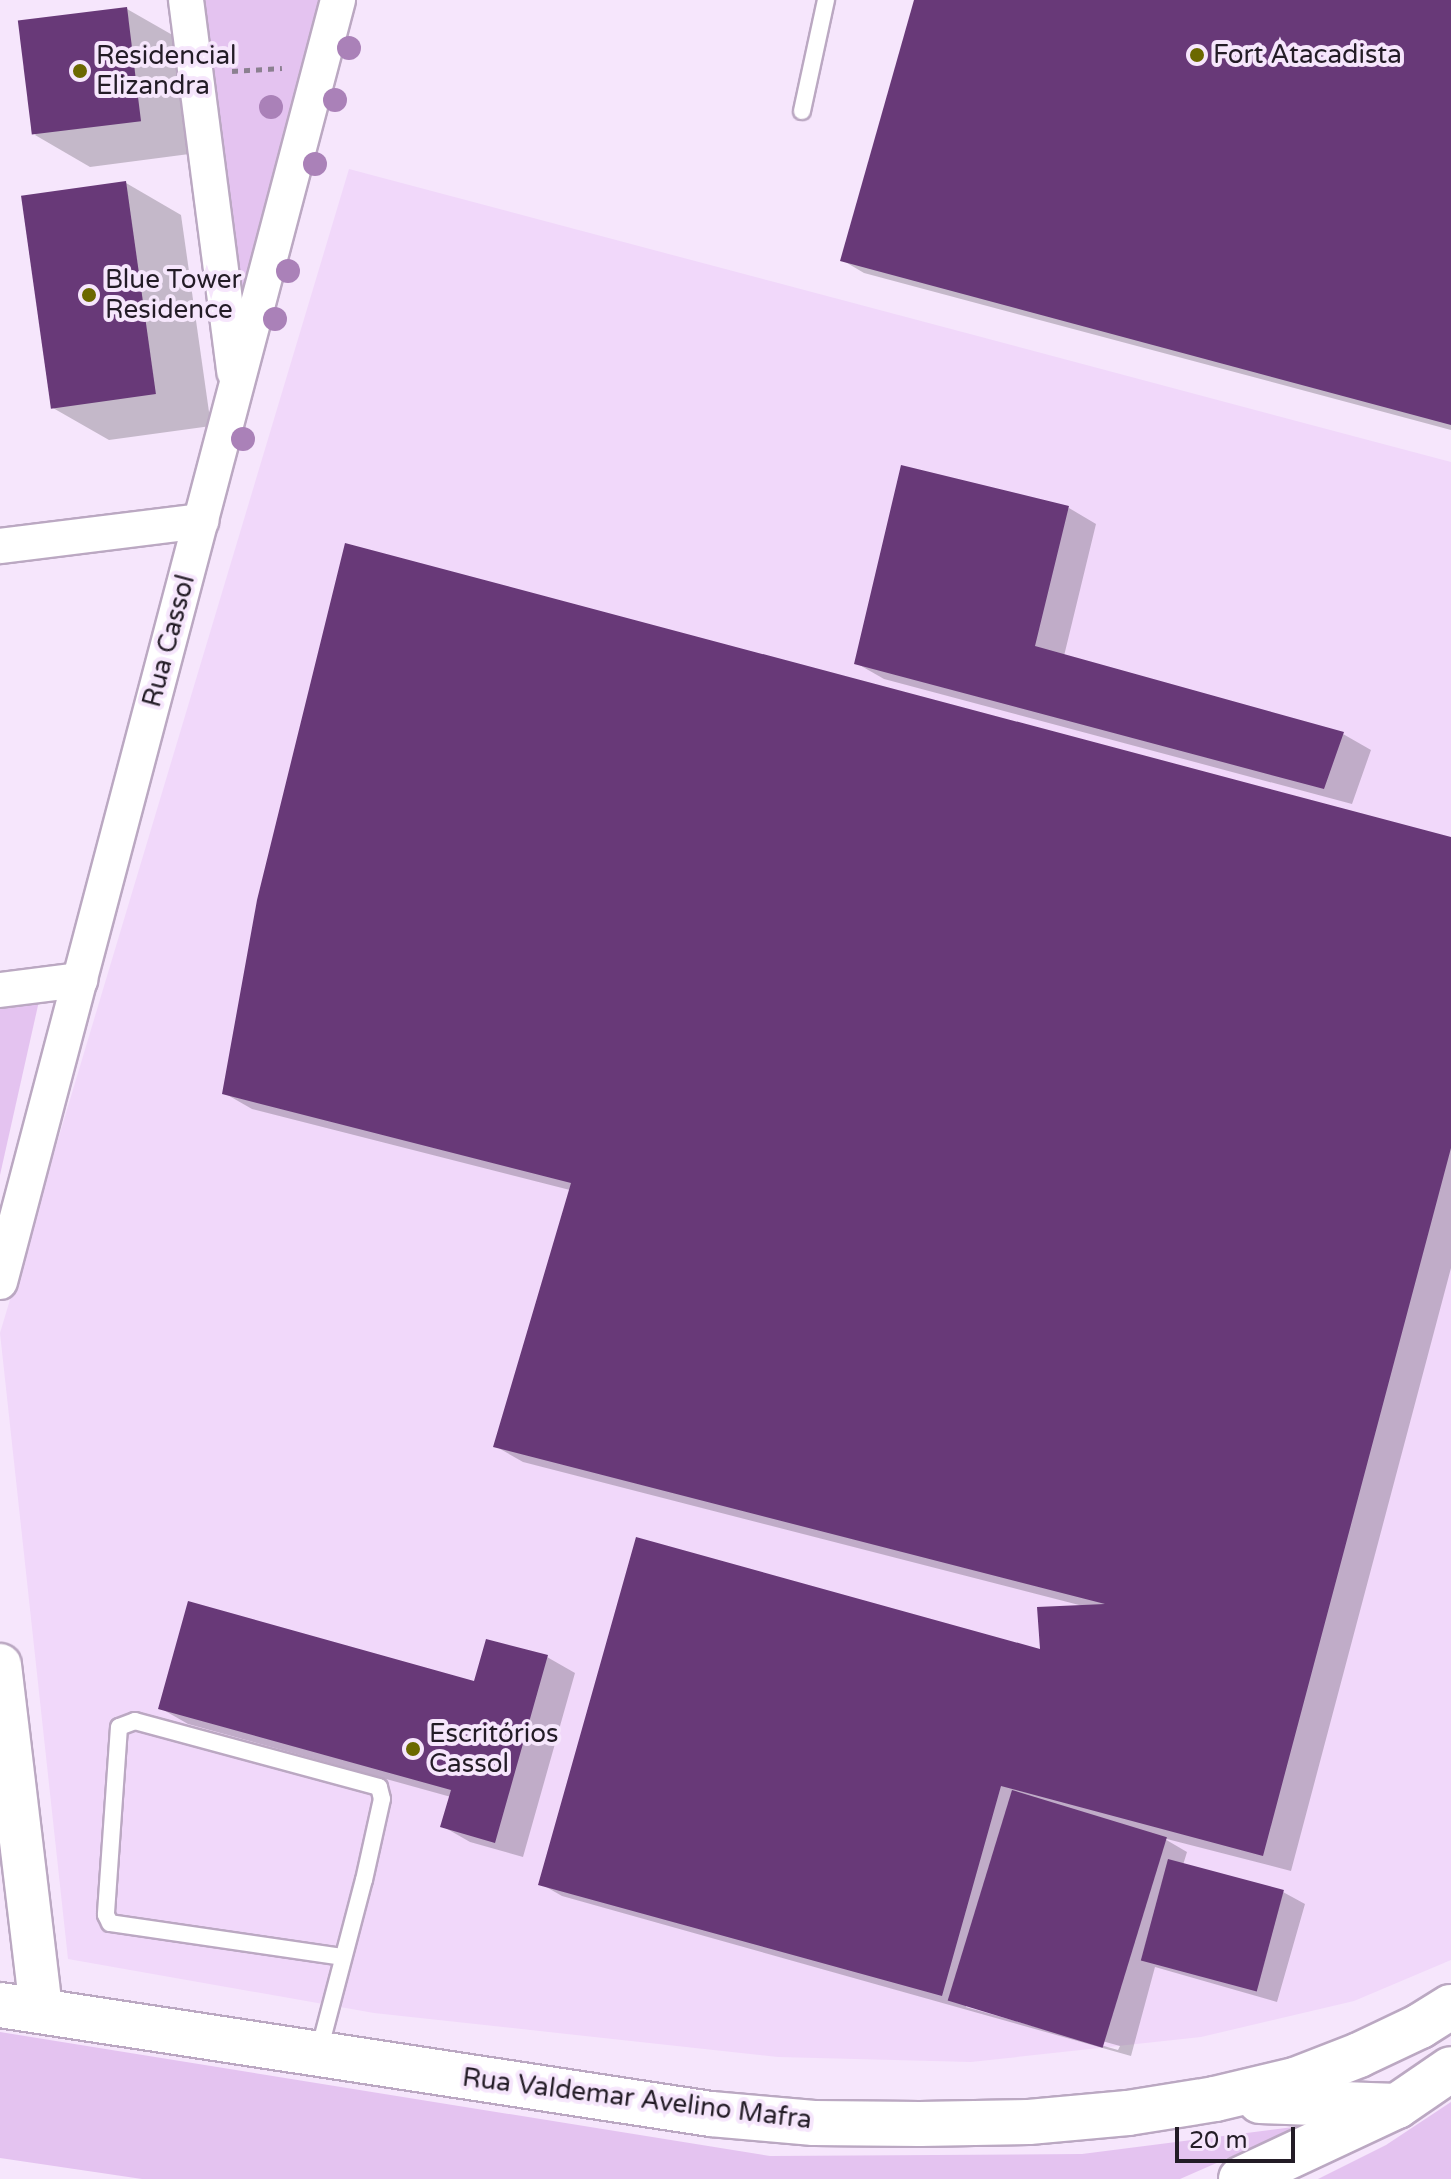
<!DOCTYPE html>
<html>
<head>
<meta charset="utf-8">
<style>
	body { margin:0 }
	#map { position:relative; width:1451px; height:2179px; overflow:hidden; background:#f6e6fc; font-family:"Varela Round",sans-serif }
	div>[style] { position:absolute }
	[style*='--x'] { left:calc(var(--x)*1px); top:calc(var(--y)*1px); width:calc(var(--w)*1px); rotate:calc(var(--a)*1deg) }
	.built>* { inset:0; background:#f1d8fa }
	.green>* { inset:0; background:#e4c3f0 }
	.shadow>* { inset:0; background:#0003 }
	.building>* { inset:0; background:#683978; transform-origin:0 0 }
	.path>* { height:5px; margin-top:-2.5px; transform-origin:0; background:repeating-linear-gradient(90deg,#8b8090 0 6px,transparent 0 12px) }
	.roads { filter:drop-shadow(2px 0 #bba8c2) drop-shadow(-2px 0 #bba8c2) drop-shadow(0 2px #bba8c2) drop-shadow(0 -2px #bba8c2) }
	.service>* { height:16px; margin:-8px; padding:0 8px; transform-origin:8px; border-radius:8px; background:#fff }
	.minor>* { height:34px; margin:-17px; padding:0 17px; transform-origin:17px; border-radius:17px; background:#fff }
	.tertiary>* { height:42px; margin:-21px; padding:0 21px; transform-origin:21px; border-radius:21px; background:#fff }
	.secondary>* { height:44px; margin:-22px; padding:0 22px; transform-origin:22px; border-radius:22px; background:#fff }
	.motorway>* { height:44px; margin:-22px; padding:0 22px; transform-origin:22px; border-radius:22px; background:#fff }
	.trees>* { width:24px; height:24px; margin:-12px; border-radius:50%; background:#aa81b8 }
	.dots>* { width:22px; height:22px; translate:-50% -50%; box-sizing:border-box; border:4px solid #f6e6fc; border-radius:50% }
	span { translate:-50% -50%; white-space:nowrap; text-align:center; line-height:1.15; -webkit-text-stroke:8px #f6e6fc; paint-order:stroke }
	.poi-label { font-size:26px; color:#231c26 }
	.left { translate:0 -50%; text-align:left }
	.street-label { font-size:26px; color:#231c26 }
	.scale { position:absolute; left:1175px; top:2127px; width:120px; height:36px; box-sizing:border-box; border:4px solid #231c26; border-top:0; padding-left:10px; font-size:24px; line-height:28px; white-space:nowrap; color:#231c26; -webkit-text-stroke:6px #f6e6fc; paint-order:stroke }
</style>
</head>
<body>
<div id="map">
	<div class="built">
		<i style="clip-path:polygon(349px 169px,1451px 462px,1451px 1960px,1354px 2001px,1201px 2037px,971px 2062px,778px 2057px,374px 2013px,68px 1959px,0 1333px)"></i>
	</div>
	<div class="green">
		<i style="clip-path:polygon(201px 0,325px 0,242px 326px)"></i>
		<i style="clip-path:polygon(41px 992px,0 1175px,0 998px)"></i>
		<i style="clip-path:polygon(0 2032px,770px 2156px,1082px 2154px,1301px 2126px,1180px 2179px,142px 2179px,0 2158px)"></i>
		<i style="clip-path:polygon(1451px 2102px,1451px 2179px,1318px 2179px,1386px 2145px)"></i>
	</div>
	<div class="shadow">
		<i style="clip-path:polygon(916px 0,1451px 0,1451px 430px,864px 273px,842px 260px)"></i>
		<i style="clip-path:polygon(127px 9px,183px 41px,197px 153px,90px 167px,35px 135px)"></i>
		<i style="clip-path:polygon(126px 183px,181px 215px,211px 426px,109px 440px,53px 408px)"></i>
		<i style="clip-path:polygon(1069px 508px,1096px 524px,1064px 656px,1343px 734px,1371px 750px,1352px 804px,884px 679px,856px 663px)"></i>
		<i style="clip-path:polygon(evenodd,1451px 839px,1451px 1268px,1291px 1871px,1163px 1838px,1187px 1852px,1183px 1865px,1283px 1892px,1305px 1904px,1277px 2002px,1155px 1967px,1131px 2056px,562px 1896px,541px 1884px,1042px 1651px,1083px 1606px,523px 1462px,495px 1446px,570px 1190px,252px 1109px,224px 1093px,1451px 839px,966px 2003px,1120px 2046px,1118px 2050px,966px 2007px,966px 2003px)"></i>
		<i style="clip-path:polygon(547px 1657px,575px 1673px,523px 1857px,470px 1842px,442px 1826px,451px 1797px,188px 1724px,160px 1708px,475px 1683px)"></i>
	</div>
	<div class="building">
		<i style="clip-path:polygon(914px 0,1451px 0,1451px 425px,840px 261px)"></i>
		<i style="left:127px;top:7px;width:115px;height:110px;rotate:83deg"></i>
		<i style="left:126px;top:181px;width:215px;height:106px;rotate:82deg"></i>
		<i style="clip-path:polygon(901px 465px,1069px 506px,1035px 646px,1344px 732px,1324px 789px,854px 664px)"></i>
		<i style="clip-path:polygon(345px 543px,1451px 837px,1451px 1148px,1263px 1856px,1001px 1786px,942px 1996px,538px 1885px,636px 1537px,1040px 1649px,1037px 1607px,1105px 1604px,493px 1447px,571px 1183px,222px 1094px,257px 900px)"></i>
		<i style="clip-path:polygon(188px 1601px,474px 1681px,486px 1639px,548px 1655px,495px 1843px,440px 1827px,451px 1790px,158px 1709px)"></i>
		<i style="left:1012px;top:1790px;width:162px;height:220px;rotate:17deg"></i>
		<i style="left:1168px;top:1859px;width:120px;height:105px;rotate:15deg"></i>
	</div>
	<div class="path">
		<i style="--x:232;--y:71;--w:50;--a:-3.4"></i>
	</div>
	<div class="roads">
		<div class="service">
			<i style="--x:802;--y:111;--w:114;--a:-77.8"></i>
			<i style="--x:319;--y:2051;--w:177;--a:-75.3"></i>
			<i style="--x:364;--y:1880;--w:83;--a:-77.5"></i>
			<i style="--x:382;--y:1799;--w:12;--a:-104"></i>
			<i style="--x:379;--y:1787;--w:253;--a:-164.9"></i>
			<i style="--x:135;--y:1721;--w:17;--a:159"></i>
			<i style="--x:119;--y:1727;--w:188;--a:94"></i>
			<i style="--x:106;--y:1915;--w:9;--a:63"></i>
			<i style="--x:110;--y:1923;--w:235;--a:8.3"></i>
		</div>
		<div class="minor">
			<i style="--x:186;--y:0;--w:375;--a:82.6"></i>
			<i style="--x:0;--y:546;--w:203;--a:-7.1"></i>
			<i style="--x:0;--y:990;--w:81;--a:-7.1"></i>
			<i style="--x:0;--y:1282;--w:1326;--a:-75.23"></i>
		</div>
		<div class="tertiary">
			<i style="--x:0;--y:1665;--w:348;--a:83.2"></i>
		</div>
		<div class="secondary">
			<i style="--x:0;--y:2005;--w:719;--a:8.72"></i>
			<i style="--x:711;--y:2114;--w:103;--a:5"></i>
			<i style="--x:814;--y:2123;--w:106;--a:0.5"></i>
			<i style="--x:920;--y:2124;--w:109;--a:-1.1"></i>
			<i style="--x:1029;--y:2122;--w:99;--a:-5.2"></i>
			<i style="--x:1128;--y:2113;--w:88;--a:-9.1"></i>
			<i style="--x:1215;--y:2099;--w:82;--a:-13.4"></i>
			<i style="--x:1295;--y:2080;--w:69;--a:-21.3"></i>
			<i style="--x:1359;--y:2055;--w:68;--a:-25.4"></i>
			<i style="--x:1420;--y:2026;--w:36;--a:-32"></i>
			<i style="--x:1260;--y:2101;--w:137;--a:2.1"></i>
		</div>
		<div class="motorway">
			<i style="--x:1241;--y:2179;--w:172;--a:-25.1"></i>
			<i style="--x:1397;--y:2106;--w:65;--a:-34.4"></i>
		</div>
	</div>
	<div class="trees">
		<i style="left:349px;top:48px"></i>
		<i style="left:335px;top:100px"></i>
		<i style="left:271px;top:107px"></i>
		<i style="left:315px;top:164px"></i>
		<i style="left:288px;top:271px"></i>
		<i style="left:275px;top:319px"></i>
		<i style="left:243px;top:439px"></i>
	</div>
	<div class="dots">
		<i style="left:1197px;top:55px;background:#6b6800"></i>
		<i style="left:80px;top:71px;background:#6b6800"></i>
		<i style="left:89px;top:295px;background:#6b6800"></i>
		<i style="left:413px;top:1749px;background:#6b6800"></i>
	</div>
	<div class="poi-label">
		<span class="left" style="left:1213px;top:55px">Fort Atacadista</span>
		<span class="left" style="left:96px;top:71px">Residencial<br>Elizandra</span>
		<span class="left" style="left:105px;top:295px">Blue Tower<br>Residence</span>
		<span class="left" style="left:429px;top:1749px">Escritórios<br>Cassol</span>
	</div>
	<div class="street-label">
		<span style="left:169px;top:641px;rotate:-75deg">Rua Cassol</span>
		<span style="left:637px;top:2099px;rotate:7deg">Rua Valdemar Avelino Mafra</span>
	</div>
	<div class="scale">20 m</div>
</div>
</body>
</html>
